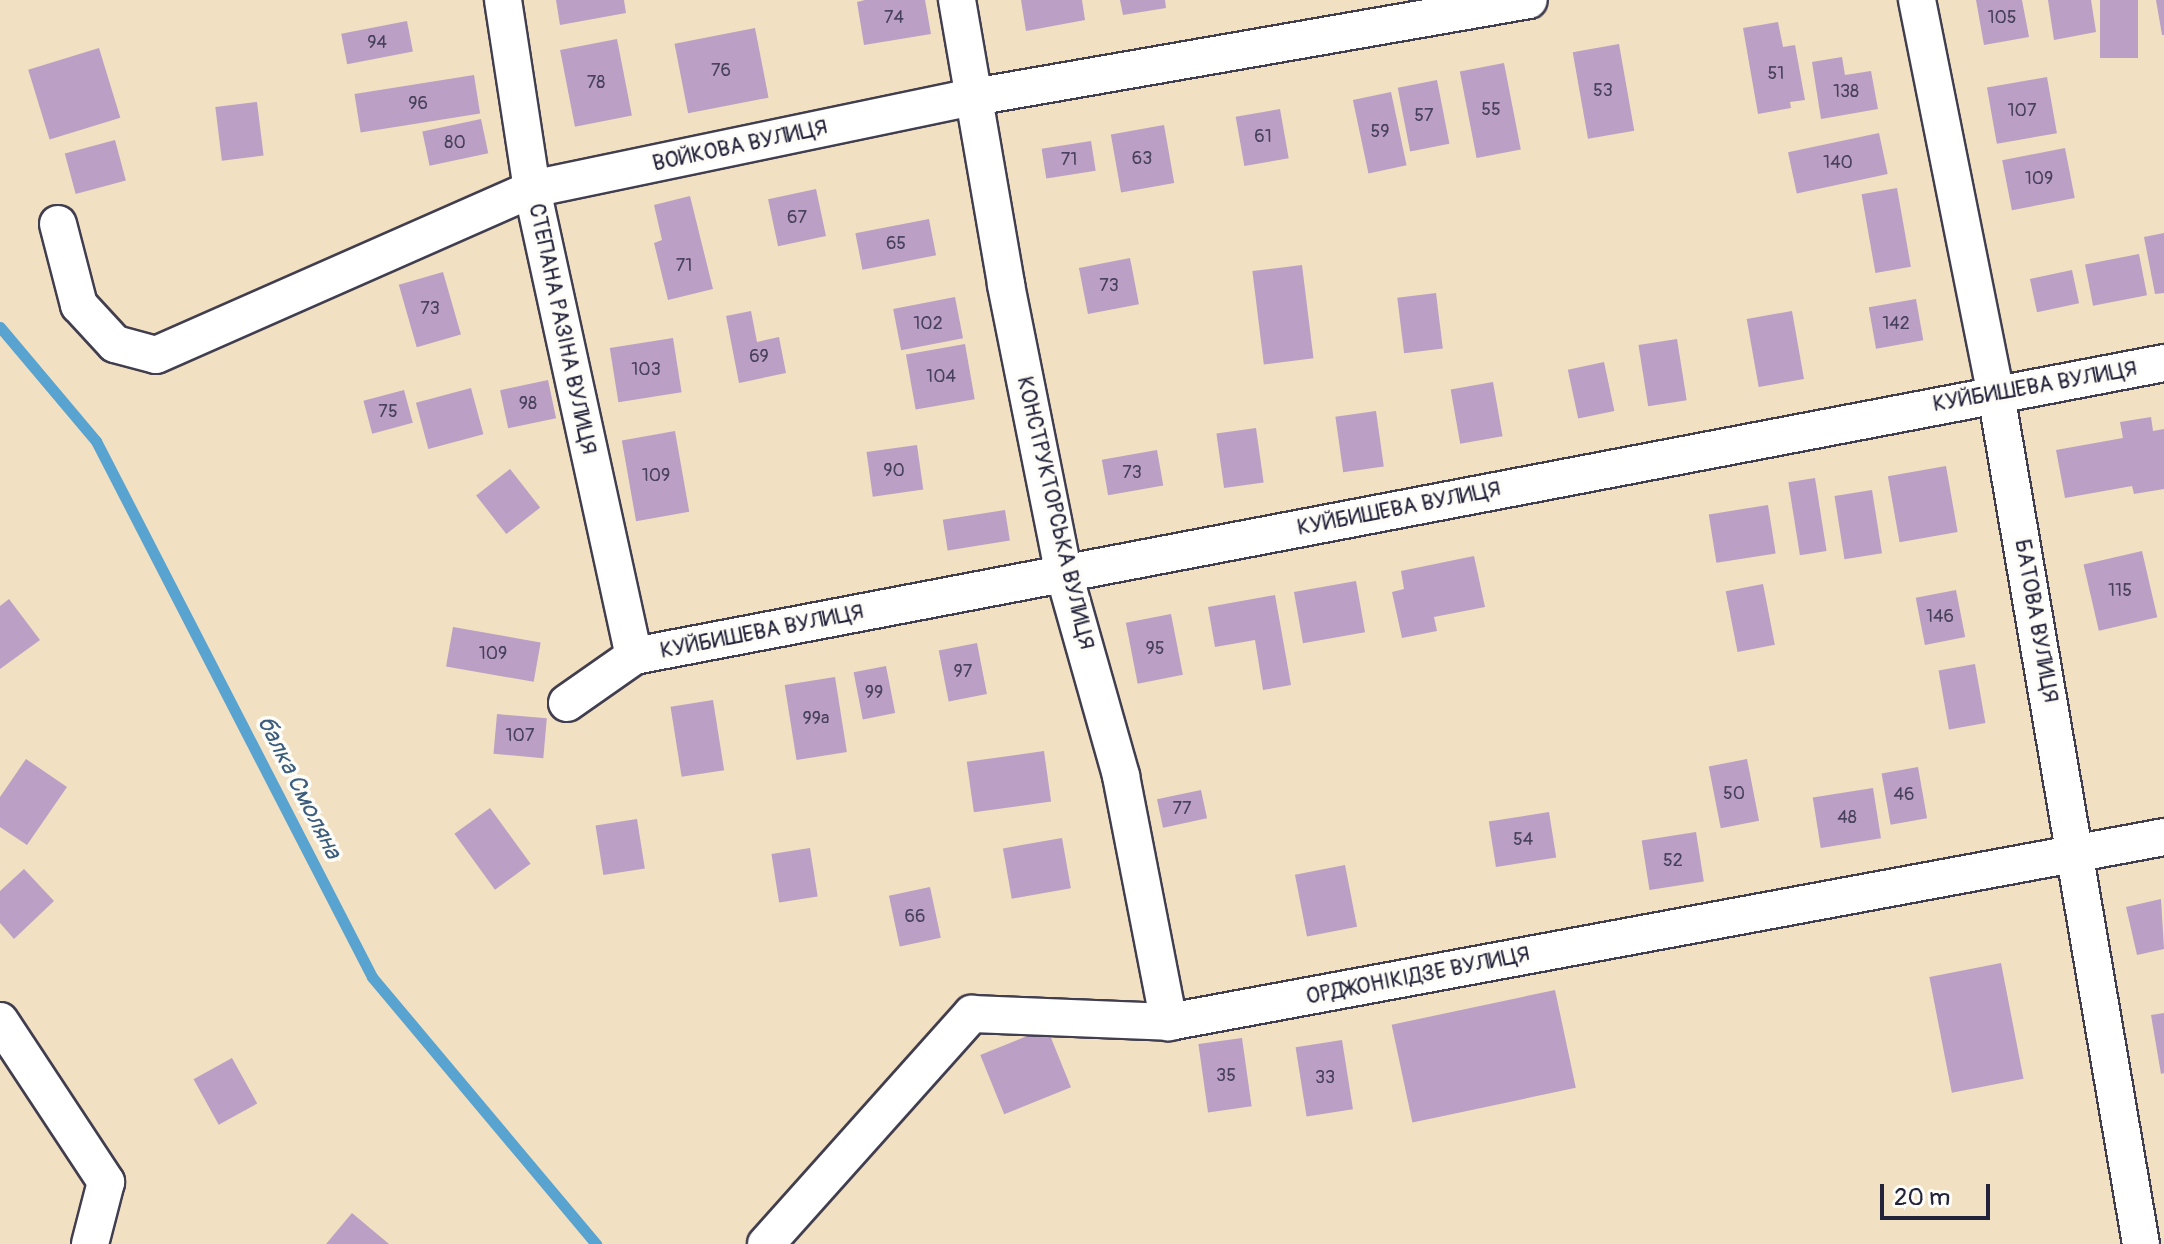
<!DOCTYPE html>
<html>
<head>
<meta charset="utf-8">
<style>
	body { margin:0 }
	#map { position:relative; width:2164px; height:1244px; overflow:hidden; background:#f2e0c2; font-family:Pangolin,sans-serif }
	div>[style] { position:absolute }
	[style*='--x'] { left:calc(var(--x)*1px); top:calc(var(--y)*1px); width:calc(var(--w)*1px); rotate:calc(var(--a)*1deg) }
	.stream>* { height:11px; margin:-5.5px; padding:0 5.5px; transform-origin:5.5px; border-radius:5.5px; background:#58a3d0 }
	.building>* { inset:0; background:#bc9fc4; transform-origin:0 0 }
	.roads { filter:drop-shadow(2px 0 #413e4f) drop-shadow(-2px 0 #413e4f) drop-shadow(0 2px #413e4f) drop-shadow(0 -2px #413e4f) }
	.minor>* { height:36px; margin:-18px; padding:0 18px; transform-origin:18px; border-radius:18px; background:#fff }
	span { translate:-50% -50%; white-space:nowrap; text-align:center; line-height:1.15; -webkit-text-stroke:7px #fdfcf7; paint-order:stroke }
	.number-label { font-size:18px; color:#48415d }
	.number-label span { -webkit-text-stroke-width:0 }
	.street-label { font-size:22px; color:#22223b }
	.water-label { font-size:24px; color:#3a5c7e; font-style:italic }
	.scale { position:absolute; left:1880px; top:1184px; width:110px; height:36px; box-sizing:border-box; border:4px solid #22223b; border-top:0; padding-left:10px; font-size:24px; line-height:28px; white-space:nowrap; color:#22223b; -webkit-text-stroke:6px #fdfcf7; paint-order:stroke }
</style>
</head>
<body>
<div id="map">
	<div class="stream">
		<i style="--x:0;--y:327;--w:149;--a:49.9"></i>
		<i style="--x:96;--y:441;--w:603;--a:62.75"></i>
		<i style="--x:372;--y:977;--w:349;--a:50"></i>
	</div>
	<div class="building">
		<i style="clip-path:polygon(556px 0,624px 0,626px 13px,560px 25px)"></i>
		<i style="clip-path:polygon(865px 0,925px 0,931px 34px,864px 45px,857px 2px)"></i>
		<i style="clip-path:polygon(1021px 0,1082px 0,1085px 20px,1026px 31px)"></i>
		<i style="clip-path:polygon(1120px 0,1165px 0,1166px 8px,1123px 15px)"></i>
		<i style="clip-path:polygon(1976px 0,2022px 0,2029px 37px,1984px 45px)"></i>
		<i style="clip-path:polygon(2048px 0,2091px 0,2096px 32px,2054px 40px)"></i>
		<i style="left:2100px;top:0;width:38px;height:58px"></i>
		<i style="clip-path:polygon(2156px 0,2164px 0,2164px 35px,2162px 35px)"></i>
		<i style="left:407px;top:21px;width:31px;height:67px;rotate:79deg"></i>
		<i style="clip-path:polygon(1778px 22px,1783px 47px,1795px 45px,1805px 100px,1790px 102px,1791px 108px,1758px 114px,1743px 28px)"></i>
		<i style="left:755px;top:28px;width:71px;height:82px;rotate:79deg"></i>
		<i style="left:617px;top:39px;width:78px;height:58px;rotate:79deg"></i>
		<i style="left:1619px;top:44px;width:88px;height:47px;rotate:80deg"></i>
		<i style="left:99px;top:48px;width:73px;height:74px;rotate:73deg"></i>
		<i style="clip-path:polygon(1842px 57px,1845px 75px,1871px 71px,1878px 109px,1821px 119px,1812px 62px)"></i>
		<i style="left:1504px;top:63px;width:88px;height:45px;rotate:79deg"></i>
		<i style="left:474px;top:75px;width:39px;height:121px;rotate:81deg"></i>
		<i style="left:2047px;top:77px;width:57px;height:61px;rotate:80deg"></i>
		<i style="left:1437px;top:80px;width:65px;height:40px;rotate:79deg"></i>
		<i style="left:1391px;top:92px;width:75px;height:39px;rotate:78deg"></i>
		<i style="left:257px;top:102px;width:54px;height:42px;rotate:83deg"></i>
		<i style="left:1280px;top:109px;width:50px;height:45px;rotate:80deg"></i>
		<i style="left:481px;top:119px;width:35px;height:60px;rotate:78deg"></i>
		<i style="left:1164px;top:125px;width:59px;height:54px;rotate:80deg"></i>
		<i style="left:1879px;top:133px;width:42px;height:93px;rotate:78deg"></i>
		<i style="left:115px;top:140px;width:42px;height:52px;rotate:75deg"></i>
		<i style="left:1091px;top:141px;width:30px;height:50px;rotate:81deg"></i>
		<i style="left:2065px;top:148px;width:51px;height:64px;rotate:79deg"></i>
		<i style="left:1897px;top:188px;width:80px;height:36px;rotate:80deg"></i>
		<i style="left:816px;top:189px;width:48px;height:49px;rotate:78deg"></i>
		<i style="clip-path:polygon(690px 196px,713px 289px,668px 300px,654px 243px,662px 240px,654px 205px)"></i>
		<i style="left:929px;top:219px;width:37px;height:75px;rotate:79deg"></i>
		<i style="clip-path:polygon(2164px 233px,2164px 293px,2155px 294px,2144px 237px)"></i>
		<i style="left:2139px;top:254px;width:42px;height:55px;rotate:79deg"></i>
		<i style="left:1130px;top:258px;width:47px;height:52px;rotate:79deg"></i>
		<i style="left:1302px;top:265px;width:94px;height:50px;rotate:83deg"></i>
		<i style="left:2072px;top:270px;width:34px;height:43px;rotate:78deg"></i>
		<i style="left:443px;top:272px;width:65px;height:46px;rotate:74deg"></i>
		<i style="left:1436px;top:293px;width:56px;height:39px;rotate:83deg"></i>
		<i style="left:955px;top:297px;width:42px;height:63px;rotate:79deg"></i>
		<i style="left:1916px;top:299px;width:42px;height:48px;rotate:80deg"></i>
		<i style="clip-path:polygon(751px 311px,757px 342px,779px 337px,786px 373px,739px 383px,726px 316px)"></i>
		<i style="left:1792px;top:311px;width:69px;height:46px;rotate:80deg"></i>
		<i style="left:673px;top:338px;width:55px;height:64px;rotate:81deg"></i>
		<i style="left:1677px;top:339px;width:62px;height:39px;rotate:81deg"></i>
		<i style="left:965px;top:344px;width:56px;height:60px;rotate:80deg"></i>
		<i style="left:1604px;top:362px;width:50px;height:37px;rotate:78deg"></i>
		<i style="left:548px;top:380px;width:39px;height:49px;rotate:78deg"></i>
		<i style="left:1493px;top:382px;width:55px;height:43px;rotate:80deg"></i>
		<i style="left:471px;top:388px;width:48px;height:57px;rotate:75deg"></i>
		<i style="left:404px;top:390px;width:34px;height:42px;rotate:75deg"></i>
		<i style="left:1376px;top:411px;width:56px;height:41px;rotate:82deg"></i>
		<i style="clip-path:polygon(2151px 417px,2153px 431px,2164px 429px,2164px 489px,2134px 494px,2132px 486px,2065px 498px,2056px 450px,2123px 438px,2120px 422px)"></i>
		<i style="left:1256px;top:428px;width:55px;height:40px;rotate:82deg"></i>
		<i style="left:675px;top:431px;width:82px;height:54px;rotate:80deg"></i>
		<i style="left:917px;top:445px;width:45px;height:51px;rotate:82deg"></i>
		<i style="left:1157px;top:450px;width:36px;height:56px;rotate:80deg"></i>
		<i style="left:1946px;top:466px;width:67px;height:59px;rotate:80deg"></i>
		<i style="left:510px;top:469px;width:49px;height:43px;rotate:52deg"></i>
		<i style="left:1815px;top:478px;width:74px;height:27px;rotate:81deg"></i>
		<i style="left:1872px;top:490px;width:64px;height:38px;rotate:81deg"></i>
		<i style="left:1768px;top:505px;width:49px;height:60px;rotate:81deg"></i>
		<i style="left:1005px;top:510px;width:31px;height:63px;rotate:81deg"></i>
		<i style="left:2142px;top:551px;width:68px;height:60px;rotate:77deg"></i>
		<i style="clip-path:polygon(1474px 556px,1485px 607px,1434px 617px,1437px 631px,1402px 638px,1392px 592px,1404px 589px,1401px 571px)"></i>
		<i style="left:1356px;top:581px;width:52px;height:63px;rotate:80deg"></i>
		<i style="left:1763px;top:584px;width:62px;height:38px;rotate:79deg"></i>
		<i style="left:1956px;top:590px;width:48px;height:41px;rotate:79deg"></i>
		<i style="clip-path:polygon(1275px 595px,1291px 685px,1263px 690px,1255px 640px,1215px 647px,1208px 607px)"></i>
		<i style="clip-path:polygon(9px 599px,40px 640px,0 669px,0 606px)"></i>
		<i style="left:1171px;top:614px;width:62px;height:46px;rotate:79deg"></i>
		<i style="left:453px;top:627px;width:89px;height:40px;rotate:10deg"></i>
		<i style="left:977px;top:643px;width:52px;height:39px;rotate:79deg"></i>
		<i style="left:1975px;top:664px;width:60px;height:37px;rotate:80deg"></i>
		<i style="left:886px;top:666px;width:48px;height:33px;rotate:79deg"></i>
		<i style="left:835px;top:677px;width:76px;height:51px;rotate:81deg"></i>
		<i style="left:713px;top:700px;width:71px;height:43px;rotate:81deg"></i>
		<i style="left:497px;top:714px;width:50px;height:40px;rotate:5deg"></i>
		<i style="left:1044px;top:751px;width:51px;height:78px;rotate:82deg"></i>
		<i style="clip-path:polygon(26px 759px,67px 787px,27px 845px,0 827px,0 797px)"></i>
		<i style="left:1747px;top:759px;width:63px;height:39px;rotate:79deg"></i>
		<i style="left:1918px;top:767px;width:52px;height:37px;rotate:80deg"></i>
		<i style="left:1873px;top:788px;width:51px;height:61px;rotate:81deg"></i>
		<i style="left:1201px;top:790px;width:29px;height:45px;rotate:78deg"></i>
		<i style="left:490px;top:808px;width:69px;height:44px;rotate:54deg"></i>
		<i style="left:1549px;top:812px;width:46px;height:61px;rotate:81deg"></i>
		<i style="left:637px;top:819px;width:50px;height:42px;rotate:81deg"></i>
		<i style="left:1696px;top:832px;width:50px;height:55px;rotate:81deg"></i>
		<i style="left:1062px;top:838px;width:51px;height:60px;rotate:80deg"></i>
		<i style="left:810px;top:848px;width:49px;height:39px;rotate:81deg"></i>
		<i style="left:1345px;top:865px;width:63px;height:51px;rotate:79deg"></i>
		<i style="clip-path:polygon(24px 869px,54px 901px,14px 939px,0 923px,0 891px)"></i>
		<i style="left:930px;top:887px;width:52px;height:42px;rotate:78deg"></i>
		<i style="clip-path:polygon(2161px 899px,2164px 949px,2137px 955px,2126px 907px)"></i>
		<i style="left:2001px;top:963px;width:118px;height:73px;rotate:79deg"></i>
		<i style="left:1555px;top:990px;width:100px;height:167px;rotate:78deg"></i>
		<i style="clip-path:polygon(2164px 1013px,2164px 1073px,2161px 1074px,2151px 1015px)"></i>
		<i style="left:1047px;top:1028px;width:64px;height:72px;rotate:68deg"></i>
		<i style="left:1242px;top:1038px;width:69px;height:44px;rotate:82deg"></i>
		<i style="left:1342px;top:1040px;width:70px;height:47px;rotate:81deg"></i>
		<i style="left:232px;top:1058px;width:52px;height:44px;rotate:61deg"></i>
		<i style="clip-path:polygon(352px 1213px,389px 1244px,326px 1244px)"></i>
	</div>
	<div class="roads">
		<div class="minor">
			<i style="--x:503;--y:0;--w:191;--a:81.3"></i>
			<i style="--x:532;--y:189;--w:478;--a:77.7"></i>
			<i style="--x:957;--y:0;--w:289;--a:80.2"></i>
			<i style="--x:1006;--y:285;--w:295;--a:78.7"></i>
			<i style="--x:1064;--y:574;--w:210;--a:74.2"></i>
			<i style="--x:1121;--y:776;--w:251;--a:79"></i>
			<i style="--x:1917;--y:0;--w:402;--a:78.7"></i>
			<i style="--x:1996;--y:394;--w:862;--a:80.32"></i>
			<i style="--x:58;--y:224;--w:84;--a:75.5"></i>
			<i style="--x:79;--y:305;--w:53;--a:47.3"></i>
			<i style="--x:115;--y:344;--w:42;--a:15"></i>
			<i style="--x:156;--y:355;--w:411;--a:-23.8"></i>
			<i style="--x:532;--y:189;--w:451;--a:-11.8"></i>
			<i style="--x:974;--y:97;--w:563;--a:-9.91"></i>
			<i style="--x:567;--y:703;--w:82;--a:-35"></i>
			<i style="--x:634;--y:656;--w:1558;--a:-10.84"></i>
			<i style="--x:0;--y:1021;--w:193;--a:56.6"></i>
			<i style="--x:106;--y:1182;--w:64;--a:104.5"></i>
			<i style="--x:766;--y:1244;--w:309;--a:-48.2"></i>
			<i style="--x:972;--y:1014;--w:197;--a:2.3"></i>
			<i style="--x:1169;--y:1022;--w:1012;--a:-10.53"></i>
		</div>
	</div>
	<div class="number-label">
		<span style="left:894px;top:18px">74</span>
		<span style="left:2002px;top:18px">105</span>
		<span style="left:377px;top:43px">94</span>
		<span style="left:721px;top:71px">76</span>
		<span style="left:1776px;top:74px">51</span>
		<span style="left:596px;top:83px">78</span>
		<span style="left:1603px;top:91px">53</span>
		<span style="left:1846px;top:92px">138</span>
		<span style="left:418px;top:104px">96</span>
		<span style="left:1491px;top:110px">55</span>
		<span style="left:2022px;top:111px">107</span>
		<span style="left:1424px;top:116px">57</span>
		<span style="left:1380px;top:132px">59</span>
		<span style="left:1263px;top:137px">61</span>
		<span style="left:455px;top:143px">80</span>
		<span style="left:1142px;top:159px">63</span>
		<span style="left:1069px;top:160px">71</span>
		<span style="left:1838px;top:163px">140</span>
		<span style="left:2039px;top:179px">109</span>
		<span style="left:797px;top:218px">67</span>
		<span style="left:896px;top:244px">65</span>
		<span style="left:684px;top:266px">71</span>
		<span style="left:1109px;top:286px">73</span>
		<span style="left:430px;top:309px">73</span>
		<span style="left:928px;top:324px">102</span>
		<span style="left:1896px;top:324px">142</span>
		<span style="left:759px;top:357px">69</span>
		<span style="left:646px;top:370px">103</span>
		<span style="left:941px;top:377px">104</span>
		<span style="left:528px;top:404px">98</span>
		<span style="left:388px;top:412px">75</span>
		<span style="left:894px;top:471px">90</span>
		<span style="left:1132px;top:473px">73</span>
		<span style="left:656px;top:476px">109</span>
		<span style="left:2120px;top:591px">115</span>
		<span style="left:1940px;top:617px">146</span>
		<span style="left:1155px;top:649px">95</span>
		<span style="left:493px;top:654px">109</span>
		<span style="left:963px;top:672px">97</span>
		<span style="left:874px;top:693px">99</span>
		<span style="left:816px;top:719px">99а</span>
		<span style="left:520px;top:736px">107</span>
		<span style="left:1734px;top:794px">50</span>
		<span style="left:1904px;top:795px">46</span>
		<span style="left:1182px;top:809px">77</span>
		<span style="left:1847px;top:818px">48</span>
		<span style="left:1523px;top:840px">54</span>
		<span style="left:1673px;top:861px">52</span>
		<span style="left:915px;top:917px">66</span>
		<span style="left:1226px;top:1076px">35</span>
		<span style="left:1325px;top:1078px">33</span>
	</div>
	<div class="street-label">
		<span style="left:740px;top:146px;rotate:-12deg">ВОЙКОВА ВУЛИЦЯ</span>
		<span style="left:562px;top:329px;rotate:78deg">СТЕПАНА РАЗІНА ВУЛИЦЯ</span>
		<span style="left:2035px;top:387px;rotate:-10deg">КУЙБИШЕВА ВУЛИЦЯ</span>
		<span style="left:1399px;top:509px;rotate:-11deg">КУЙБИШЕВА ВУЛИЦЯ</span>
		<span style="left:1055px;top:513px;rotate:77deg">КОНСТРУКТОРСЬКА ВУЛИЦЯ</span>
		<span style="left:2036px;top:621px;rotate:80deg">БАТОВА ВУЛИЦЯ</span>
		<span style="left:762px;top:632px;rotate:-11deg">КУЙБИШЕВА ВУЛИЦЯ</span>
		<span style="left:1418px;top:976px;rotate:-11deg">ОРДЖОНІКІДЗЕ ВУЛИЦЯ</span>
	</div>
	<div class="water-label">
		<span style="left:299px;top:787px;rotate:63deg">балка Смоляна</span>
	</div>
	<div class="scale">20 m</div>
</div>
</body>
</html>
